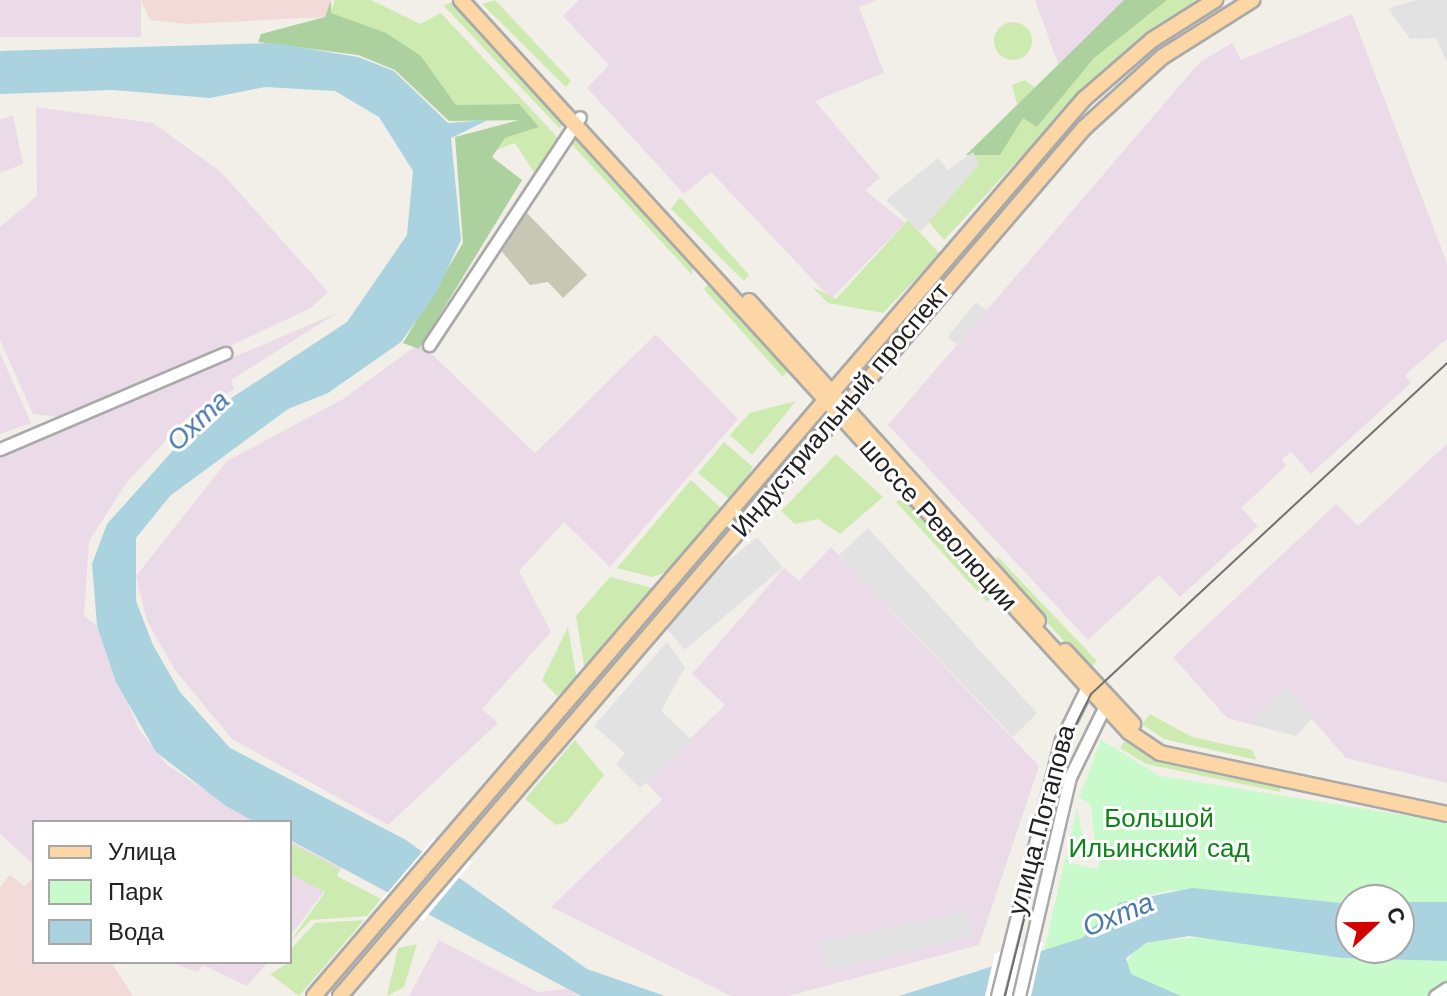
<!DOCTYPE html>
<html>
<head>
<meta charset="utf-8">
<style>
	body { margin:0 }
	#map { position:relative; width:1447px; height:996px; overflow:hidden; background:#f2efe9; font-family:"Work Sans",sans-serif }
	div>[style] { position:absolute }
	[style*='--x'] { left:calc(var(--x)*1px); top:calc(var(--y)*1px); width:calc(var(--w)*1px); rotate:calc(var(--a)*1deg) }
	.commercial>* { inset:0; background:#f2dad9 }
	.industrial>* { inset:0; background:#ebdbe8; transform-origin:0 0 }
	.construction>* { inset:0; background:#c7c7b4 }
	.grass>* { inset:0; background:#cdebb0; transform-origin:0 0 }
	.round { border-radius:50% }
	.forest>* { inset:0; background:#add19e }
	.park>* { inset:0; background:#c8facc }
	.parking>* { inset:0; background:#e2e2e2; transform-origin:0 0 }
	.water>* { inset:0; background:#aad3df }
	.pier>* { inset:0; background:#fff }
	.roads { filter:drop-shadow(2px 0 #a9a9a9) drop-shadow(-2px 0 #a9a9a9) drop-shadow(0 2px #a9a9a9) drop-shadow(0 -2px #a9a9a9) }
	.minor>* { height:11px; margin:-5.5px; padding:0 5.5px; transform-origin:5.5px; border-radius:5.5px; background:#fff }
	.major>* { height:14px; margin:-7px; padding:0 7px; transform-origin:7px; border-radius:7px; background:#fcd6a4 }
	.tram>* { height:2px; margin:-1px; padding:0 1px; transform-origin:1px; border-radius:1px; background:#707070 }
	span { translate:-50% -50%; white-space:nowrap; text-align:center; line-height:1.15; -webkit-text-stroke:6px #fff; paint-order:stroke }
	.street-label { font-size:26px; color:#222 }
	.park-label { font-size:26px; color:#0c8416 }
	.water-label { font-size:28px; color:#4a7aab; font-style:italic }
	.legend { position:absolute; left:32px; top:820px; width:260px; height:144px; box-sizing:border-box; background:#fff; border:2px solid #a7a7a7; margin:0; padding:10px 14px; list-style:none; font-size:24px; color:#222 }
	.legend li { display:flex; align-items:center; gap:16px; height:40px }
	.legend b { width:40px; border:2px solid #a7a7a7 }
	.north { position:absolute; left:1335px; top:884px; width:80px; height:80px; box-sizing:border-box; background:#fff; border:2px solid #a7a7a7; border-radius:50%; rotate:68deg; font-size:22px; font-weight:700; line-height:32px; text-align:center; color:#222 }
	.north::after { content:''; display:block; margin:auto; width:28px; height:36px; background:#d40000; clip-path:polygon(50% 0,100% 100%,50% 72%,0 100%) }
</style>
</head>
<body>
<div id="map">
	<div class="commercial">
		<i style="clip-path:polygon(141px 0,331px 0,325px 17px,187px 24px,150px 20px)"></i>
		<i style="clip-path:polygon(10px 875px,24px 886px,34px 877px,34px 962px,111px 962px,133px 996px,0 996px,0 887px)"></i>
	</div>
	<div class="industrial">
		<i style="left:0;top:0;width:141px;height:37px"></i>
		<i style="clip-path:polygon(579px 0,877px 0,859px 7px,884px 73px,815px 101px,880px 178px,865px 190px,905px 223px,831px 299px,711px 172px,684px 194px,587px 88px,609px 65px,563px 16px)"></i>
		<i style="clip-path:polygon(1035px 0,1124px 0,1060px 69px)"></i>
		<i style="clip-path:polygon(1352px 14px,1447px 263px,1447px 339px,1405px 375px,1411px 383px,1311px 474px,1291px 452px,1282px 459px,1286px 466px,1241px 508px,1258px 526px,1180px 597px,1159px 575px,1088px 640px,888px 425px,1200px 62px,1232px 43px,1241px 60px)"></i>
		<i style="clip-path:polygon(36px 107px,153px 123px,221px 172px,328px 292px,311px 308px,185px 367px,59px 417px,33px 414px,0 340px,0 227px,37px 196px)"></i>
		<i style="clip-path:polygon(13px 115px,23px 164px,0 173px,0 120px)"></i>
		<i style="clip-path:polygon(337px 313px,231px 380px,234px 389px,186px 419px,127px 482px,89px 541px,84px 616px,96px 625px,138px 728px,167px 765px,254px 822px,34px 822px,34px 865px,0 834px,0 457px)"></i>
		<i style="clip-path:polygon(656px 334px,738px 419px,610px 567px,564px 522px,519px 571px,551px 632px,482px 709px,498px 723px,388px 825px,232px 739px,175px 670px,147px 621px,136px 576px,227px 461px,343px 399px,420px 343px,535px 453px)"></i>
		<i style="clip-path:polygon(0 353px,31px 423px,0 434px)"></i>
		<i style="clip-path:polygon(1447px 444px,1447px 783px,1346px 758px,1286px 689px,1250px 724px,1227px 718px,1173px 657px,1336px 504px,1358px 526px)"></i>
		<i style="clip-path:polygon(831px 547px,1039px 766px,979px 945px,788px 996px,731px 996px,551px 907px,662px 800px,646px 782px,725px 705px,692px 674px,784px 568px,799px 581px)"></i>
		<i style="clip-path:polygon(290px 841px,342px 868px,290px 936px)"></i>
		<i style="clip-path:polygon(439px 940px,538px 992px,568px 989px,578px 996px,409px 996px)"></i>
		<i style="clip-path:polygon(170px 962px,268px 962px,247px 986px,203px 965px,197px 972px)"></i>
	</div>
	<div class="construction">
		<i style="clip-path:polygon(525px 211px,587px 275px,563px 298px,548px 282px,530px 285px,498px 247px)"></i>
	</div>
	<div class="grass">
		<i style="clip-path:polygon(335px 0,371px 0,420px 24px,441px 13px,558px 138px,535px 174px,515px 143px,496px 150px,505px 138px,539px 127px,504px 105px,456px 105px,421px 56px,330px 13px)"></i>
		<i style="clip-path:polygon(455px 0,563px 121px,560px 129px,444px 6px)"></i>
		<i style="clip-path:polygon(495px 0,571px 81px,566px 87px,482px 4px)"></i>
		<i style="clip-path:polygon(1124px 0,1197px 0,1101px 71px,944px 240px,928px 221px,973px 152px,966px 155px,1018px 108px,1012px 85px,1025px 80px,1038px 90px)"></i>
		<i class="round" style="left:994px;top:22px;width:38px;height:38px"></i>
		<i style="clip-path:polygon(575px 135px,693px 262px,692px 275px,566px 138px)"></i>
		<i style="clip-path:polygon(680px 197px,749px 275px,744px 281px,671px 209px)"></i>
		<i style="clip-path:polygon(908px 220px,940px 254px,883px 313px,828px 303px,812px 287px,836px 299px)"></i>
		<i style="left:711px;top:282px;width:118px;height:10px;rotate:48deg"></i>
		<i style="clip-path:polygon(796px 401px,752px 455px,730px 435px,750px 413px)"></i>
		<i style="clip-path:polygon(724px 442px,753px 467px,732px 501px,698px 473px)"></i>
		<i style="clip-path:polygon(836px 454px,883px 497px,840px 534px,818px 519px,795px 524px,781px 511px)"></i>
		<i style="clip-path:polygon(691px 480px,724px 511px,671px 571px,652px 577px,617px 568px)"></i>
		<i style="clip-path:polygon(903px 498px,987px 587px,993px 597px,987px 602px,896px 502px)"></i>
		<i style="clip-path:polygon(997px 556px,1097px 661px,1089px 669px,996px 566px)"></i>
		<i style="clip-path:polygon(610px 577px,656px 589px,585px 672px,576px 616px)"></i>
		<i style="clip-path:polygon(568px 627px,577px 680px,557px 696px,542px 680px)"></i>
		<i style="clip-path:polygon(1150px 714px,1192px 737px,1252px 750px,1257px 760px,1164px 739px,1142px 724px)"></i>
		<i style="clip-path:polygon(1127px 738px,1160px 759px,1281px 785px,1280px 792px,1146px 764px,1120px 748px)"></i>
		<i style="clip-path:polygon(575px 740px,604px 775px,567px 822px,556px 825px,525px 799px)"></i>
		<i style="clip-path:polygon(290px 843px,340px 869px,337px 876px,381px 899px,367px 916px,311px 920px,290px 942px,325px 892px,290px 874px)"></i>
		<i style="clip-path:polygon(364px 920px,299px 996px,270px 974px,290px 962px,290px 950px,315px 923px)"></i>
		<i style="clip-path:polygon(417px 944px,404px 987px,387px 996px,398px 948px)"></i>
	</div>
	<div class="forest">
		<i style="clip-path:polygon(331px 0,331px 13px,386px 33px,421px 56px,456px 105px,519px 104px,539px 127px,505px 138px,492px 157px,522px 180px,419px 349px,403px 343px,463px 243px,455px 137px,519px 120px,449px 121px,395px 70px,358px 55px,258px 42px,261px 34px,325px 17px)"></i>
		<i style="clip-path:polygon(1124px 0,1167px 0,1094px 58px,1037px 127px,1023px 118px,1000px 155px,966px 155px)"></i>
	</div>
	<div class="park">
		<i style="clip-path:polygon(1101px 740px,1160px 776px,1447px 822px,1447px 902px,1351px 904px,1170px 890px,1135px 898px,1082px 938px,1044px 951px,1077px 808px,1084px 844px,1076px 843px,1071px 863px,1098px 869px,1103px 846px,1095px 845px,1091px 805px,1079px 797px)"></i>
		<i style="clip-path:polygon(1224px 936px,1342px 958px,1447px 961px,1447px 983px,1429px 996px,1181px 996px,1131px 974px,1127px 963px,1135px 948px,1155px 941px)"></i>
	</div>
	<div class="parking">
		<i style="clip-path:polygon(1417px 0,1447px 0,1447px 62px,1436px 38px,1410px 39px,1388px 8px)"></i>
		<i style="clip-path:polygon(973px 152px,979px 165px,920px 232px,886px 200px,938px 158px,948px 170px)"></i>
		<i style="left:976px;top:302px;width:14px;height:45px;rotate:39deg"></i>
		<i style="clip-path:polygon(868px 528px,1037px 713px,1013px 737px,839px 555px)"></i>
		<i style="left:757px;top:537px;width:40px;height:128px;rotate:50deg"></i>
		<i style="clip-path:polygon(667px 642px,685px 667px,661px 711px,692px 740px,640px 788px,616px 764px,625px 753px,594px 726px)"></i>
		<i style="clip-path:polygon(1286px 688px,1313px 717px,1296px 736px,1250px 724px)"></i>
		<i style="clip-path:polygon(968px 911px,974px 936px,829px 971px,818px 943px)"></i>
	</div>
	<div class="water">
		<i style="clip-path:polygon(273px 43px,358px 57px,394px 71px,448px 123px,488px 120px,451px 138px,461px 240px,435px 295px,401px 342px,328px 393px,288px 409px,170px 496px,136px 538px,136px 601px,153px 645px,180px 692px,230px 748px,406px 840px,587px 969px,665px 996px,581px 996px,290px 840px,290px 822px,255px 822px,226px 806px,156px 752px,116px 682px,97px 626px,92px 564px,107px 524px,204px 416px,347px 322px,407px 235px,413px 171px,379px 117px,335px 91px,265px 87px,210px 98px,113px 90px,0 94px,0 51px)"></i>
		<i style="clip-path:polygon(1192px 888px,1351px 904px,1351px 948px,1399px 948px,1399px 902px,1447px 902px,1447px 961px,1342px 958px,1189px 936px,1146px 943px,1126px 958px,1131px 974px,1181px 996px,899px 996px,1082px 938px,1119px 903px)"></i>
	</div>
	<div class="pier">
		<i style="clip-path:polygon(434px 838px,472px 862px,423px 921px,382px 899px)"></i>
		<i style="clip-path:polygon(1043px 942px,1031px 996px,985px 996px,995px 953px)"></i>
	</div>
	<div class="roads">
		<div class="minor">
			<i style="--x:429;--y:345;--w:273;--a:-56.5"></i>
			<i style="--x:0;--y:449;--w:245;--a:-23.1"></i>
			<i style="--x:997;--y:996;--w:264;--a:-76"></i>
			<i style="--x:1061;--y:740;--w:57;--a:-63.9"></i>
			<i style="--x:1019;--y:996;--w:225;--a:-76.9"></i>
			<i style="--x:1070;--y:777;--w:77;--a:-63.8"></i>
			<i style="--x:1435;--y:996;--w:14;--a:-34"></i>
		</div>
		<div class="major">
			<i style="--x:461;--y:0;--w:991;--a:47.62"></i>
			<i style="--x:1129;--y:732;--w:37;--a:34"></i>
			<i style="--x:1160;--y:753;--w:293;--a:12"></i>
			<i style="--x:749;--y:301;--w:431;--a:47.9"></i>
			<i style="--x:1065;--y:651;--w:100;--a:47"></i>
			<i style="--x:314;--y:996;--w:1182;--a:-49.36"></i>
			<i style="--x:1084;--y:99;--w:90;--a:-40.9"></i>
			<i style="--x:1152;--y:40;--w:75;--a:-32.4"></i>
			<i style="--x:340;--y:996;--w:1143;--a:-49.4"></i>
			<i style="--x:1084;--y:128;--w:105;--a:-42.3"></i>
			<i style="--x:1162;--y:57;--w:107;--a:-32.3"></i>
		</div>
	</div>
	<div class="tram">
		<i style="--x:1005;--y:996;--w:266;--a:-76.1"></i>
		<i style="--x:1069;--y:738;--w:49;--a:-63.4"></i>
		<i style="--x:1091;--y:694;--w:486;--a:-42.9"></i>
	</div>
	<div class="street-label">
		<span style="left:841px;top:410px;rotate:-50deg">Индустриальный проспект</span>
		<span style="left:938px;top:525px;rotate:48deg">шоссе Революции</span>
		<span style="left:1042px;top:820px;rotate:-75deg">улица Потапова</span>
	</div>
	<div class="park-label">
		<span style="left:1159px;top:834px">Большой<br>Ильинский сад</span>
	</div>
	<div class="water-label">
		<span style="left:198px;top:421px;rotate:-43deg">Охта</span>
		<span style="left:1118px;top:915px;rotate:-22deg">Охта</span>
	</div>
	<ul class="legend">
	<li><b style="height:10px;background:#fcd6a4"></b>Улица</li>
	<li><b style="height:22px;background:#c8facc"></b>Парк</li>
	<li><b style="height:22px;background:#aad3df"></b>Вода</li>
	</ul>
	<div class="north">С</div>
</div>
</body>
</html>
